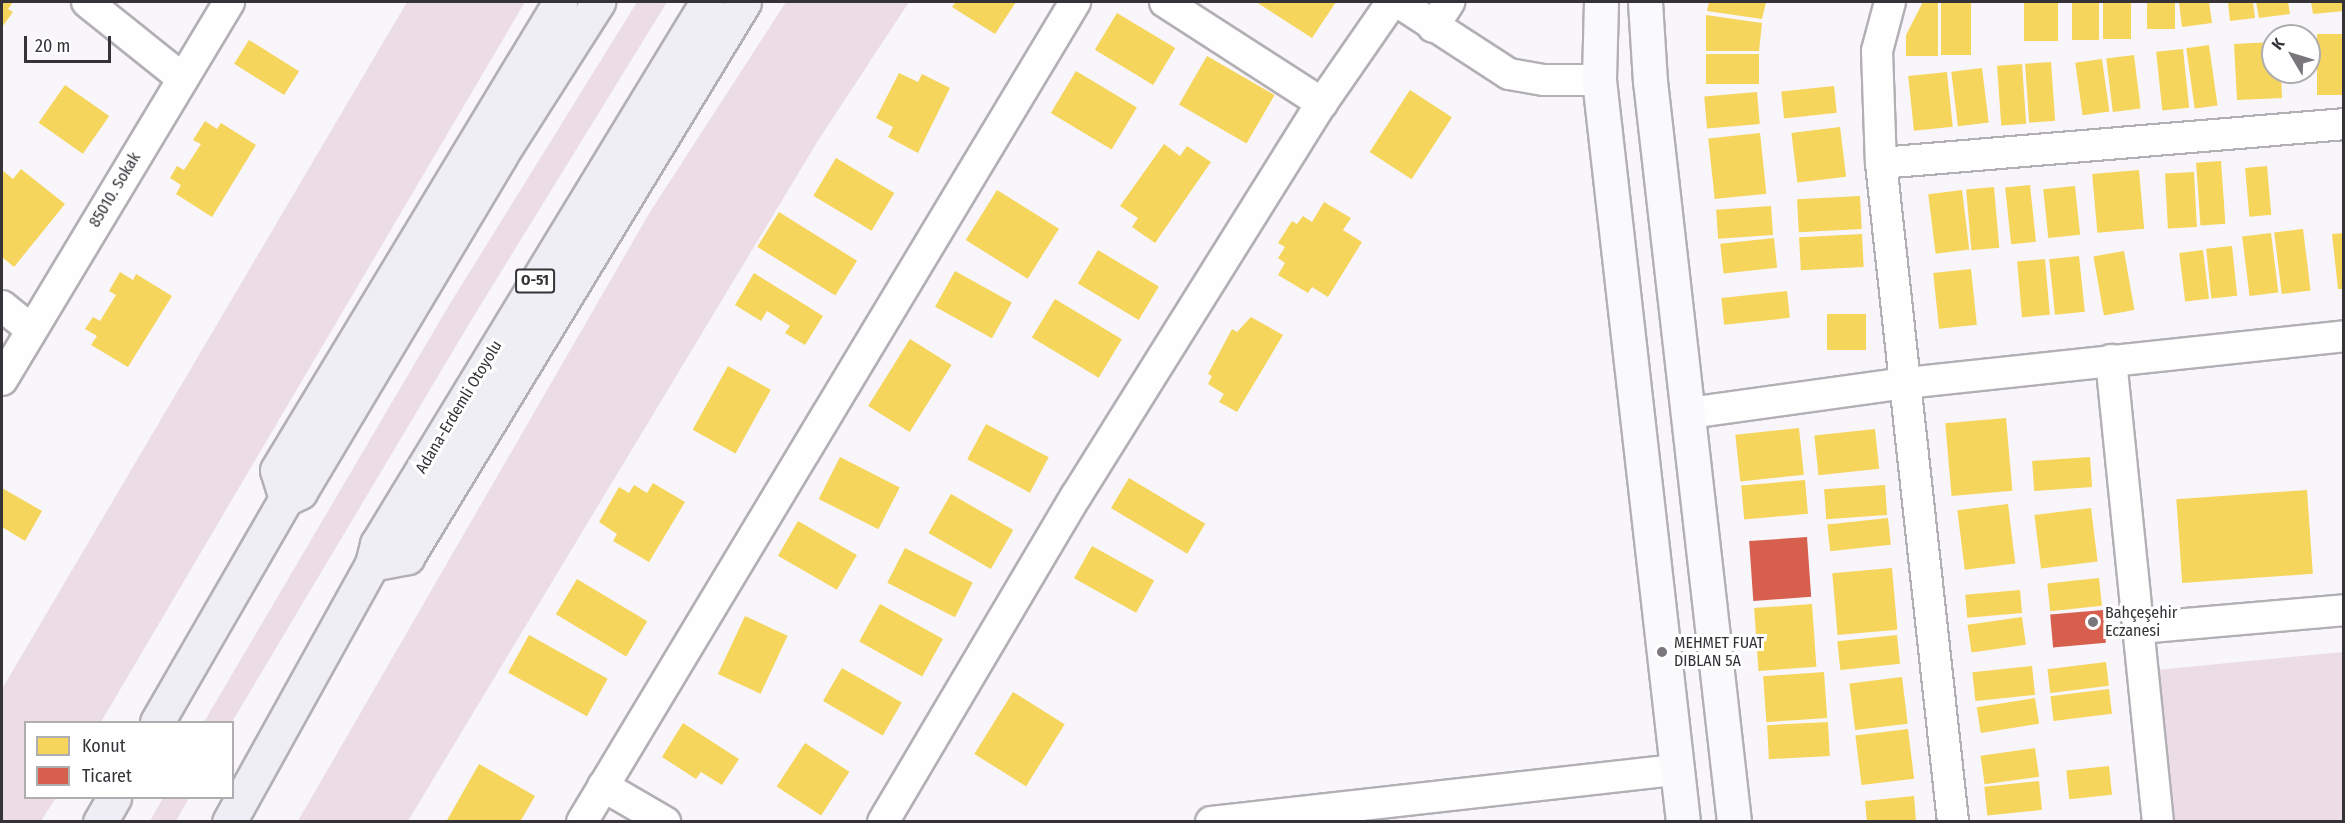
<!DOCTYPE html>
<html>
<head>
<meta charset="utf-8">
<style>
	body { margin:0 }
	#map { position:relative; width:2345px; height:823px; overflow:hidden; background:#f8f5fb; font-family:"Fira Sans Condensed",sans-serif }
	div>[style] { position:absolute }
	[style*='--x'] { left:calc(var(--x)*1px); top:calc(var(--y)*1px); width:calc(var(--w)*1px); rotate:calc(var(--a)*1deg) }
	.green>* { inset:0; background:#ebdce5 }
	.homes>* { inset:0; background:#f6d55c; transform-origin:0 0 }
	.shops>* { inset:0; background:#d6604d; transform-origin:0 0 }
	.roads { filter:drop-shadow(2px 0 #b3b0b5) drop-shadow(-2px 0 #b3b0b5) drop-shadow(0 2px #b3b0b5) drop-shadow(0 -2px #b3b0b5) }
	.minor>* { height:30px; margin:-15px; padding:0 15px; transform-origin:15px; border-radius:15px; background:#fefefe }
	.secondary>* { height:33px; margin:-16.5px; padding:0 16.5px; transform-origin:16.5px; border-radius:16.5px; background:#faf9fb }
	.motorway>* { height:33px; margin:-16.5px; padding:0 16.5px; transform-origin:16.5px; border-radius:16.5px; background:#efeef4 }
	.dots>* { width:16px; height:16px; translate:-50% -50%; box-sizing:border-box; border:3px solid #fff; border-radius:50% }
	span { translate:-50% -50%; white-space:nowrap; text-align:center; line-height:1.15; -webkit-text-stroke:6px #fff; paint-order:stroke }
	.shield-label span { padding:2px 4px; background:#fff; border:2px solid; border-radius:4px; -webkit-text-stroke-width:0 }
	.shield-label { font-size:15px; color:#353338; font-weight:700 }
	.street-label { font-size:16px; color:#353338 }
	.poi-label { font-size:16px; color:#353338 }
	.left { translate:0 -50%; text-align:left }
	.frame { position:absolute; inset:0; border:3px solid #353338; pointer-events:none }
	.legend { position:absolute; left:24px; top:721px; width:210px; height:78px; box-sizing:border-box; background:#fff; border:2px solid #aeadaf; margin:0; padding:8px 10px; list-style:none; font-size:18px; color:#353338 }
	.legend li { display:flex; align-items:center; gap:12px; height:30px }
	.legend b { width:30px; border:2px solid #aeadaf }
	.north { position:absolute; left:2261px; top:24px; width:60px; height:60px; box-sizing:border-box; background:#fff; border:2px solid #aeadaf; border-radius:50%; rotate:308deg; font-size:16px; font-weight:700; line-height:24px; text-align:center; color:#353338 }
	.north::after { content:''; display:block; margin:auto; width:21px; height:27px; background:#79777c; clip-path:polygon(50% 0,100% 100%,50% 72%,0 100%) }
	.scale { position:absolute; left:24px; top:36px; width:87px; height:27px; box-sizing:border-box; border:3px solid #353338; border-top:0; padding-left:8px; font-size:18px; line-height:21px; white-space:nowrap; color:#353338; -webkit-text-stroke:4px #fff; paint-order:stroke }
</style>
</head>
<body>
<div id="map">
	<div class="green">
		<i style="clip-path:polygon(407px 2px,525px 2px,101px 722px,26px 722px,26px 798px,56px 798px,41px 821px,2px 821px,2px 689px)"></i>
		<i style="clip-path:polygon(637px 2px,667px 2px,472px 319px,232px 722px,204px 722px,448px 307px)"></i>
		<i style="clip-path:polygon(786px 2px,909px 2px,819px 139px,408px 821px,298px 821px,650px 212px)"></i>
		<i style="clip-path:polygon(2343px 652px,2343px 821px,2172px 821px,2156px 670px)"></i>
		<i style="clip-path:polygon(163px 798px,189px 798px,176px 821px,150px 821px)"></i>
	</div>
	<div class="homes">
		<i style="clip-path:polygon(2px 2px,13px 2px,8px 9px,13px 12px,2px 27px)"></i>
		<i style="clip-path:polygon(956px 2px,1016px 2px,995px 34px,952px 7px)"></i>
		<i style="clip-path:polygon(1256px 2px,1336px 2px,1312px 38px)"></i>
		<i style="clip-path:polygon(1709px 2px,1766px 2px,1762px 19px,1707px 11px)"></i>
		<i style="clip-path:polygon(1923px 2px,1938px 2px,1938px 56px,1906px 56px,1906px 35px)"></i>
		<i style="left:1941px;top:2px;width:30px;height:53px"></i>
		<i style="left:2024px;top:2px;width:34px;height:39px"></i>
		<i style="left:2072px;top:2px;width:27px;height:38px"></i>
		<i style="left:2103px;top:2px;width:28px;height:37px"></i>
		<i style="left:2147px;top:2px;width:28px;height:27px"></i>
		<i style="clip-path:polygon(2179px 2px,2209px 2px,2212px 23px,2182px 27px)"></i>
		<i style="clip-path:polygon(2228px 2px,2253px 2px,2255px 18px,2230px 21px)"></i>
		<i style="clip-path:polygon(2256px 2px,2288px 2px,2290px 14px,2259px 18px)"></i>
		<i style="clip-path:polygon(2311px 2px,2344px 2px,2344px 11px,2313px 14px)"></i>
		<i style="left:1117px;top:13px;width:68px;height:43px;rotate:31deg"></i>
		<i style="clip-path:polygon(1706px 15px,1762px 23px,1759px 51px,1706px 51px)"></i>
		<i style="left:2344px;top:34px;width:61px;height:27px;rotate:90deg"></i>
		<i style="left:249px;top:40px;width:59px;height:28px;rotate:32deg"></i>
		<i style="clip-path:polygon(2273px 42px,2273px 72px,2281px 72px,2282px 98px,2237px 100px,2234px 44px)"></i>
		<i style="left:2209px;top:45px;width:61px;height:23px;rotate:82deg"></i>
		<i style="left:2183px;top:49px;width:59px;height:27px;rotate:84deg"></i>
		<i style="left:1706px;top:54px;width:53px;height:30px"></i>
		<i style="left:2134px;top:55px;width:54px;height:28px;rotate:83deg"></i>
		<i style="left:1207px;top:56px;width:78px;height:56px;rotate:30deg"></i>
		<i style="left:2102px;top:59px;width:53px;height:27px;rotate:82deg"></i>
		<i style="left:2051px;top:62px;width:59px;height:26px;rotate:86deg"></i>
		<i style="left:2022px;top:64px;width:60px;height:25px;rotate:86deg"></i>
		<i style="left:1982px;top:68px;width:55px;height:31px;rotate:83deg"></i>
		<i style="left:1076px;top:71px;width:71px;height:49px;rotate:31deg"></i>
		<i style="left:1947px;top:72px;width:55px;height:39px;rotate:84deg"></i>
		<i style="clip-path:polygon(899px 73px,918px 82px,922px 74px,950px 88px,918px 153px,888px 137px,893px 127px,876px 118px)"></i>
		<i style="left:65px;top:85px;width:54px;height:46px;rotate:35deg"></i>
		<i style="left:1834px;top:86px;width:27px;height:53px;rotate:84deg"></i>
		<i style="left:1410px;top:90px;width:50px;height:74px;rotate:33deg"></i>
		<i style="left:1757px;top:92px;width:32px;height:53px;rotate:85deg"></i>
		<i style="clip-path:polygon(205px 121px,217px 129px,221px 123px,256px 145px,212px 217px,176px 194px,181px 185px,170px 178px,177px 166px,184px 170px,201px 144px,193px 140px)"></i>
		<i style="left:1840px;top:127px;width:50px;height:49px;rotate:83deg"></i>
		<i style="left:1760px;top:133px;width:61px;height:52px;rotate:84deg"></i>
		<i style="clip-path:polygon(1164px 144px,1180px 156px,1187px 146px,1211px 162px,1155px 243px,1132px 227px,1138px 218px,1120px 206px)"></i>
		<i style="left:836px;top:158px;width:68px;height:44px;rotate:31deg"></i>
		<i style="left:2221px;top:161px;width:63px;height:25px;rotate:86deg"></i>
		<i style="left:2267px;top:166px;width:49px;height:22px;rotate:85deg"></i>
		<i style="clip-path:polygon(21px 169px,65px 204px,14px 267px,2px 257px,2px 170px,13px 179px)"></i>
		<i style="left:2139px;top:170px;width:59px;height:47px;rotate:85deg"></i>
		<i style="left:2194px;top:172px;width:55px;height:29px;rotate:87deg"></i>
		<i style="left:2030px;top:185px;width:57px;height:25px;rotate:84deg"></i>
		<i style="left:2075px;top:186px;width:49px;height:32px;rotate:84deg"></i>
		<i style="left:1994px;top:187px;width:61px;height:28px;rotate:85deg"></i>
		<i style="left:997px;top:190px;width:73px;height:59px;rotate:32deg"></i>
		<i style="left:1962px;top:190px;width:60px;height:34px;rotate:83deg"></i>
		<i style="left:1860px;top:196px;width:33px;height:63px;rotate:87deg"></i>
		<i style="clip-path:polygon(1324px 202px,1351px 218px,1343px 230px,1362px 242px,1328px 297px,1312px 287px,1308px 293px,1278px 275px,1285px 263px,1278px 258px,1285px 247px,1278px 243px,1292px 221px,1297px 224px,1303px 216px,1312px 222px)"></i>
		<i style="left:1771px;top:206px;width:29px;height:55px;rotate:86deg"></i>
		<i style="left:779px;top:212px;width:92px;height:41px;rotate:32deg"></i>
		<i style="left:2303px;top:229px;width:62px;height:29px;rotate:83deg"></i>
		<i style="left:2271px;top:233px;width:60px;height:29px;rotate:83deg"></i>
		<i style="clip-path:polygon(2344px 233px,2344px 289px,2338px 289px,2332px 234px)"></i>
		<i style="left:1862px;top:234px;width:33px;height:63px;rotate:87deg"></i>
		<i style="left:1774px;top:238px;width:30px;height:54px;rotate:84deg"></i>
		<i style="left:2232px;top:246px;width:50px;height:26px;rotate:84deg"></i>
		<i style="left:1098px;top:250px;width:71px;height:39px;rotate:31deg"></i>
		<i style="left:2203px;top:250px;width:49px;height:24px;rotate:83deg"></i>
		<i style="left:2124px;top:251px;width:60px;height:31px;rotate:80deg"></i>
		<i style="left:2079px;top:256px;width:56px;height:30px;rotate:84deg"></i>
		<i style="left:2045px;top:259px;width:56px;height:28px;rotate:85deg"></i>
		<i style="left:1971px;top:269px;width:56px;height:38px;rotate:84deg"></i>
		<i style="left:955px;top:271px;width:65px;height:41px;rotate:29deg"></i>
		<i style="clip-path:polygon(120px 272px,133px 280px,136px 274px,172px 296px,128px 367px,91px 345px,97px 336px,85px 329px,93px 317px,100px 321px,116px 295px,109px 291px)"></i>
		<i style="clip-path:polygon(754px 273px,823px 316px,805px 345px,785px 333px,790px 326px,767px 311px,761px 321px,735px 305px)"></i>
		<i style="left:1787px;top:291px;width:27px;height:66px;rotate:84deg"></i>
		<i style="left:1055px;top:299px;width:78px;height:45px;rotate:31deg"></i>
		<i style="left:1827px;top:314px;width:39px;height:36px"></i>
		<i style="clip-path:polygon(1251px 317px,1283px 335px,1237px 412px,1219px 402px,1224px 394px,1208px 384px,1212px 376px,1208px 374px,1232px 329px,1237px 332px)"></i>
		<i style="left:910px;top:339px;width:49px;height:79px;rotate:32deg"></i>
		<i style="left:728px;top:366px;width:49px;height:73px;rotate:29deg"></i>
		<i style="left:2006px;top:418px;width:73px;height:61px;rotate:85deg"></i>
		<i style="left:986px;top:424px;width:71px;height:40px;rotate:28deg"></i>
		<i style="left:1799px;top:428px;width:47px;height:64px;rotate:84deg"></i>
		<i style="left:1875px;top:429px;width:40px;height:61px;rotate:84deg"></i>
		<i style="left:840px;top:457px;width:67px;height:47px;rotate:27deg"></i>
		<i style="left:2090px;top:457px;width:30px;height:58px;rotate:86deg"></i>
		<i style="left:1129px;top:478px;width:89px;height:35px;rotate:31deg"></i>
		<i style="left:1805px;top:480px;width:34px;height:64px;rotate:85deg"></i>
		<i style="clip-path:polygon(653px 483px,685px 502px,649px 562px,613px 541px,617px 534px,599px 522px,619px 487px,629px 493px,634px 485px,647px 493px)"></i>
		<i style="left:1885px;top:485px;width:30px;height:61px;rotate:86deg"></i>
		<i style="clip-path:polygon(2px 488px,42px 511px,25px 541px,2px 527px)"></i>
		<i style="left:2307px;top:490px;width:84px;height:131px;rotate:86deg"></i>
		<i style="left:951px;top:494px;width:72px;height:45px;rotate:30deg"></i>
		<i style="left:2008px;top:504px;width:60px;height:51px;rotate:83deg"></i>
		<i style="left:2091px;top:508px;width:54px;height:57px;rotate:83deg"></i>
		<i style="left:1888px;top:518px;width:27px;height:61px;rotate:84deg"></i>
		<i style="left:798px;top:521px;width:68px;height:40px;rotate:30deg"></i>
		<i style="left:1092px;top:546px;width:71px;height:37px;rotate:29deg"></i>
		<i style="left:905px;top:548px;width:76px;height:39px;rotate:27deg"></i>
		<i style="left:1892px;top:568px;width:62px;height:60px;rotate:85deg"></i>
		<i style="left:2099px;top:578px;width:28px;height:52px;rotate:84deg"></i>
		<i style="left:577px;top:579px;width:82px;height:41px;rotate:31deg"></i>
		<i style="left:2020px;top:590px;width:23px;height:55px;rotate:85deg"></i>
		<i style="left:880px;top:604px;width:72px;height:43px;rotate:29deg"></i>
		<i style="left:1812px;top:604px;width:63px;height:58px;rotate:86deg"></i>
		<i style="left:745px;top:616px;width:47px;height:64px;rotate:25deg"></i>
		<i style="left:2022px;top:617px;width:28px;height:55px;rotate:82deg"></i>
		<i style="left:529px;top:635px;width:90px;height:43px;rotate:29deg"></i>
		<i style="left:1897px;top:635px;width:29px;height:60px;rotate:84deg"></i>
		<i style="left:2106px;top:662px;width:24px;height:59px;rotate:83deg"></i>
		<i style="left:2032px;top:666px;width:29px;height:60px;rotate:84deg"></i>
		<i style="left:842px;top:668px;width:69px;height:38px;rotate:30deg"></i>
		<i style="left:1824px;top:672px;width:46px;height:61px;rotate:86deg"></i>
		<i style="left:1902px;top:677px;width:47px;height:53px;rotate:83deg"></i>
		<i style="left:2109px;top:689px;width:25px;height:59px;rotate:83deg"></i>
		<i style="left:1013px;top:692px;width:61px;height:73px;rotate:32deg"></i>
		<i style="left:2035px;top:698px;width:26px;height:59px;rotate:81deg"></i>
		<i style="left:1828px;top:722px;width:34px;height:61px;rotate:87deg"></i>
		<i style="clip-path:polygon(683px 723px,739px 759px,722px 785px,701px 772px,696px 779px,662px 757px)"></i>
		<i style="left:1908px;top:729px;width:50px;height:53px;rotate:83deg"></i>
		<i style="left:805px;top:743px;width:53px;height:52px;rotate:33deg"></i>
		<i style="left:2035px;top:748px;width:29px;height:55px;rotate:82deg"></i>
		<i style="clip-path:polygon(479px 764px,535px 796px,520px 822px,446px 822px)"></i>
		<i style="left:2109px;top:766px;width:29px;height:43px;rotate:84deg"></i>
		<i style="left:2039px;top:781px;width:29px;height:55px;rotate:84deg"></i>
		<i style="clip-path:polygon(1914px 796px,1916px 822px,1867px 822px,1865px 801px)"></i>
	</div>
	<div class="shops">
		<i style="left:1807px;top:537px;width:60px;height:58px;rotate:86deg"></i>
		<i style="left:2103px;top:610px;width:33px;height:53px;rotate:85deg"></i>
	</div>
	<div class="roads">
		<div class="minor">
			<i style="--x:87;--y:2;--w:122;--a:38.7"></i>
			<i style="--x:1165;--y:2;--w:187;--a:32.8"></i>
			<i style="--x:1398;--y:2;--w:132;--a:33"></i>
			<i style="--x:1509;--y:74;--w:35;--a:10"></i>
			<i style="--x:1543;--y:80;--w:56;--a:0"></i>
			<i style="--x:1890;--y:2;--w:51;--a:104.9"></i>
			<i style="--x:1877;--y:51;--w:112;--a:88"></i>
			<i style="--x:1881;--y:163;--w:663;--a:83.76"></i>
			<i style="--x:1433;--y:27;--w:30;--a:-57"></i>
			<i style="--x:1881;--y:163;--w:465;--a:-4.8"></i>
			<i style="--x:2;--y:306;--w:38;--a:39"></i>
			<i style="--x:2111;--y:360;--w:464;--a:84.2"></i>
			<i style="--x:2;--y:380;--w:441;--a:-59"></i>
			<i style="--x:1689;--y:413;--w:219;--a:-7.9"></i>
			<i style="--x:1906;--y:383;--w:441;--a:-6.1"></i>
			<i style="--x:2140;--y:628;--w:205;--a:-5"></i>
			<i style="--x:603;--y:786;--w:72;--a:30.1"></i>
			<i style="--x:582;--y:822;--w:957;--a:-58.98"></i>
			<i style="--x:883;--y:822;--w:379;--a:-59.4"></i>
			<i style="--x:1076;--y:496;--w:464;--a:-58"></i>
			<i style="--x:1322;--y:103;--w:123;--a:-55.3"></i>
			<i style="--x:1211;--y:822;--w:468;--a:-6.4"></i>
		</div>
		<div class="secondary">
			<i style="--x:1601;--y:2;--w:78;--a:91.5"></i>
			<i style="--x:1599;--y:80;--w:747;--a:83.54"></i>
			<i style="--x:1645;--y:2;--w:79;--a:86.4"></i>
			<i style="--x:1650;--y:81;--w:746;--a:83.53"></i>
		</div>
		<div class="motorway">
			<i style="--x:286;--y:499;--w:30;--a:-107"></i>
			<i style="--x:277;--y:470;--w:547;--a:-58.84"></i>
			<i style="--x:372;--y:564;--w:36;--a:-11"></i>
			<i style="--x:407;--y:557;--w:649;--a:-58.73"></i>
			<i style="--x:157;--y:722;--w:258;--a:-60"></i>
			<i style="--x:286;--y:499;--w:16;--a:-27"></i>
			<i style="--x:300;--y:492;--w:391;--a:-59.2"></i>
			<i style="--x:500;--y:156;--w:183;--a:-57.5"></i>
			<i style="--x:100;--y:822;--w:28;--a:-60"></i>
			<i style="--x:229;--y:822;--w:295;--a:-61"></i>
			<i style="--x:372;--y:564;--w:21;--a:-76"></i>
			<i style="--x:377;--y:544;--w:635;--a:-58.66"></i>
		</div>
	</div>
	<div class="dots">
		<i style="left:2093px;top:622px;background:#79777c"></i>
		<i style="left:1662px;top:652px;background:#79777c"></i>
	</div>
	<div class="shield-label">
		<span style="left:535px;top:281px">O-51</span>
	</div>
	<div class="street-label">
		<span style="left:115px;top:190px;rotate:-59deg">85010. Sokak</span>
		<span style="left:459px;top:407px;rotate:-59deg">Adana-Erdemli Otoyolu</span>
	</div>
	<div class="poi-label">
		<span class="left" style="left:2105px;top:622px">Bahçeşehir<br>Eczanesi</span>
		<span class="left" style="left:1674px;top:652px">MEHMET FUAT<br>DIBLAN 5A</span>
	</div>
	<div class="frame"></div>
	<ul class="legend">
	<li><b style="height:16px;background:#f6d55c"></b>Konut</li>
	<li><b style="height:16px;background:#d6604d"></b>Ticaret</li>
	</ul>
	<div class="north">K</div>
	<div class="scale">20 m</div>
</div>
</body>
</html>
